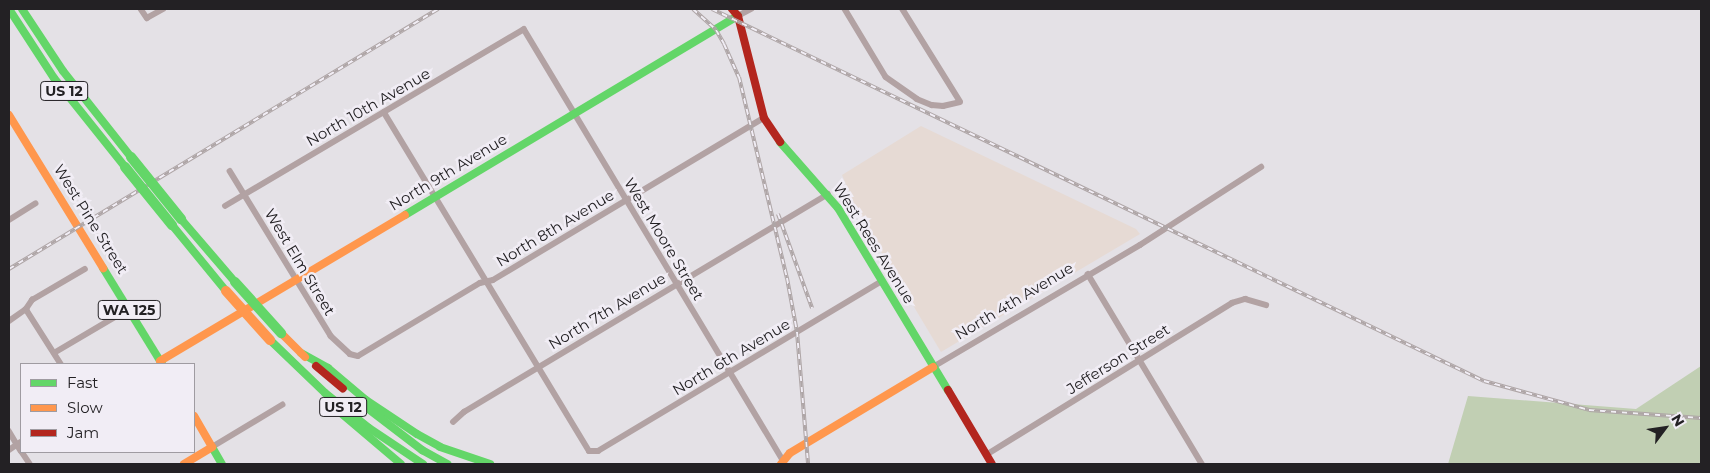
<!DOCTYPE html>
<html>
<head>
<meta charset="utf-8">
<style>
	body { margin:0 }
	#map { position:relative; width:1710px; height:473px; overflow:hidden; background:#e4e1e6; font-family:Montserrat,sans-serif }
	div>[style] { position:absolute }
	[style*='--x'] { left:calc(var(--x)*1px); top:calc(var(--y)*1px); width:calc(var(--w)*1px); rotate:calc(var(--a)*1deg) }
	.industrial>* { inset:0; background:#e6dad4 }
	.green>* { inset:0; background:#c1cfb3 }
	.street>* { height:5.5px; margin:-2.75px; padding:0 2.75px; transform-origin:2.75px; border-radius:2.75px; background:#b2a2a3 }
	.fast>* { height:8px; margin:-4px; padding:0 4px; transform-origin:4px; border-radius:4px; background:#63d668 }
	.slow>* { height:8px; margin:-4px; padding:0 4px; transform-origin:4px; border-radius:4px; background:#ff974d }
	.jam>* { height:8px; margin:-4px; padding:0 4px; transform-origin:4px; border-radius:4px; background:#b3261e }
	.rail>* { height:4px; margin-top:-2px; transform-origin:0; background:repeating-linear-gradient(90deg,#f1edf5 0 5.5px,#aea5a6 0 11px); box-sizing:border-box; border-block:1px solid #aea5a6 }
	.fast-bridge>* { height:10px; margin:-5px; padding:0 5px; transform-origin:5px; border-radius:5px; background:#63d668 }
	.slow-bridge>* { height:10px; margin:-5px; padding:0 5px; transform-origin:5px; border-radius:5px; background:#ff974d }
	span { translate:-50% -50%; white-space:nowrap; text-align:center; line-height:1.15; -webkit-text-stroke:5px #f1edf5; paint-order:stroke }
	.shield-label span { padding:1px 4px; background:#f1edf5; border:1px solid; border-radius:4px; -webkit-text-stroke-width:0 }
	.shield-label { font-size:14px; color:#232124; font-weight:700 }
	.street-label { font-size:15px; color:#232124 }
	.frame { position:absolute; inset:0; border:10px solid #232124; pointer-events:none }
	.legend { position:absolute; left:20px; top:363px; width:175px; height:90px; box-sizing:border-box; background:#f1edf5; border:1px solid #9f9ba1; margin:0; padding:6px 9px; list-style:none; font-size:15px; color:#232124 }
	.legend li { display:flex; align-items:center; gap:10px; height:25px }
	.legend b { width:25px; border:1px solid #9f9ba1 }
	.north { position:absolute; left:1640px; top:403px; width:50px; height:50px; -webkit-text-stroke:4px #f1edf5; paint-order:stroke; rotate:59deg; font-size:14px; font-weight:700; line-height:20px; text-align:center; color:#232124 }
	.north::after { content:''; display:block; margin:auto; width:18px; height:22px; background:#232124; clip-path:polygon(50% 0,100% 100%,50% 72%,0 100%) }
</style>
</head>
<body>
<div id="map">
	<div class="industrial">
		<i style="clip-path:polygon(921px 126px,1136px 229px,1140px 234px,941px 352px,859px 215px,842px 175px)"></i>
	</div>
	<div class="green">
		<i style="clip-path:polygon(1701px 366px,1701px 464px,1448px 464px,1468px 396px,1636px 409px)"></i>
	</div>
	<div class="street">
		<i style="--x:141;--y:9;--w:11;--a:56"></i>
		<i style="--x:147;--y:18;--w:18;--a:-29"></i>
		<i style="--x:845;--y:9;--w:79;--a:58.9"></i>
		<i style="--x:886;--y:77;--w:38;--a:35"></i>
		<i style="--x:917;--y:99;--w:16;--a:22"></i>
		<i style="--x:932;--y:105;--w:11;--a:5"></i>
		<i style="--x:943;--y:106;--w:17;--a:-13"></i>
		<i style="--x:960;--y:102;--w:110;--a:-121.9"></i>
		<i style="--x:738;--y:16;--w:15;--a:-28"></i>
		<i style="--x:384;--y:112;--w:396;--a:58.8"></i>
		<i style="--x:589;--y:451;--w:9;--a:0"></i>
		<i style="--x:598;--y:451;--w:331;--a:-30.9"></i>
		<i style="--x:230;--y:171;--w:193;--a:58.5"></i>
		<i style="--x:331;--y:336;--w:26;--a:43"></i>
		<i style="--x:350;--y:354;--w:8;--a:14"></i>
		<i style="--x:358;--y:356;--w:142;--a:-30.9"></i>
		<i style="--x:480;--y:283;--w:13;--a:-13"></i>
		<i style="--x:493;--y:280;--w:316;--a:-30.9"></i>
		<i style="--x:225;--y:206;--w:347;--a:-30.6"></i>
		<i style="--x:524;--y:29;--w:503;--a:59"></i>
		<i style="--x:9;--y:220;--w:31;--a:-32"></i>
		<i style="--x:1088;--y:274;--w:222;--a:59"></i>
		<i style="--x:26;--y:309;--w:65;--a:57.5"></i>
		<i style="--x:9;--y:321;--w:21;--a:-35"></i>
		<i style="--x:26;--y:309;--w:11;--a:-56"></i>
		<i style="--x:32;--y:300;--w:61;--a:-30.3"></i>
		<i style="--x:54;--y:353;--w:71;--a:-30.5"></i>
		<i style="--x:933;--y:367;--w:240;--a:-30.5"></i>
		<i style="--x:1140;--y:245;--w:144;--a:-32.8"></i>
		<i style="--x:453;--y:422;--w:15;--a:-42"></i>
		<i style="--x:464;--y:412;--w:424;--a:-30.9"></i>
		<i style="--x:9;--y:431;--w:23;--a:59"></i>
		<i style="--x:212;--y:447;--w:82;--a:-31"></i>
		<i style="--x:9;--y:450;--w:14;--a:-34"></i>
		<i style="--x:22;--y:452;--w:14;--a:56"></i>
		<i style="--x:986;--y:455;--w:289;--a:-31.7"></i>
		<i style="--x:1232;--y:303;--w:14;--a:-17"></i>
		<i style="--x:1245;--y:299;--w:22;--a:16"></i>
	</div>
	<div class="fast">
		<i style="--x:9;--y:9;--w:82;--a:56.9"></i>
		<i style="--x:54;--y:78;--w:114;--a:51.4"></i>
		<i style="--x:22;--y:9;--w:74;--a:56.5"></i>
		<i style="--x:63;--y:71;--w:110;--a:51.7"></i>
		<i style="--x:780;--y:142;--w:88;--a:48.7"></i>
		<i style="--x:838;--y:208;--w:213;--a:58.9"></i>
		<i style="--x:405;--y:215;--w:388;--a:-30.9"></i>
		<i style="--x:181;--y:219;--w:83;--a:49.4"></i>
		<i style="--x:172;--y:225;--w:85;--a:50.7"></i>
		<i style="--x:103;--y:268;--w:113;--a:58.4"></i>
		<i style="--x:270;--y:340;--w:76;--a:43.9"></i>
		<i style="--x:325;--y:393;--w:56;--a:38.5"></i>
		<i style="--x:369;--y:428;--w:65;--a:33.7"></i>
		<i style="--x:301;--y:353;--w:31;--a:29"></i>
		<i style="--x:328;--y:368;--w:50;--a:40.1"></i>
		<i style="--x:366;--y:400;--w:61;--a:33.7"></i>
		<i style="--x:417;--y:434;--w:26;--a:29"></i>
		<i style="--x:440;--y:447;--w:53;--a:18.8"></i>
		<i style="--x:358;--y:401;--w:81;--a:37.4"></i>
		<i style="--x:422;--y:450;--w:29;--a:29"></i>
		<i style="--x:329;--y:403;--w:94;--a:40.3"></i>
		<i style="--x:212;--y:447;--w:20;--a:60"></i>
	</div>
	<div class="slow">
		<i style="--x:9;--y:115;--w:180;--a:58.4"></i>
		<i style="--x:281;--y:333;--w:34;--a:45"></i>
		<i style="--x:160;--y:361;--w:285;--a:-30.8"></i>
		<i style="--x:184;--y:464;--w:33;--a:-31"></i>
		<i style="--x:212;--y:447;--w:36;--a:-120"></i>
		<i style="--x:781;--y:464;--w:14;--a:-51"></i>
		<i style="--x:790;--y:453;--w:167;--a:-31"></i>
	</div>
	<div class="jam">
		<i style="--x:732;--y:9;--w:9;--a:49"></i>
		<i style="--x:738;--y:16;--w:105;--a:75.7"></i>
		<i style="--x:764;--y:118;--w:29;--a:56"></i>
		<i style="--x:316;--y:366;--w:35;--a:40"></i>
		<i style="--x:948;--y:390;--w:86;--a:59.3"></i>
	</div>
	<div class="rail">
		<i style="--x:693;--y:9;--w:31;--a:42"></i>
		<i style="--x:716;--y:30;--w:16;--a:60"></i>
		<i style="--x:724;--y:44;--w:36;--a:66"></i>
		<i style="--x:739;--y:77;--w:207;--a:76.6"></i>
		<i style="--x:787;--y:278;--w:55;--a:79.5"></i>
		<i style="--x:797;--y:332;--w:132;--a:85.2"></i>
		<i style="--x:712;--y:9;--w:857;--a:25.73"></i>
		<i style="--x:1484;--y:381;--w:109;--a:15.4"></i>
		<i style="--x:1589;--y:410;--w:112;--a:4.1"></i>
		<i style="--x:778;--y:214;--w:100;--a:70.1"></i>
		<i style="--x:9;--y:269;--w:502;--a:-31.22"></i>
	</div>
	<div class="fast-bridge">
		<i style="--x:131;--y:157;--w:80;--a:51.1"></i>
		<i style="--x:125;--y:167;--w:75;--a:51"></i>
		<i style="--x:235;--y:282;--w:69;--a:48"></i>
	</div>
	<div class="slow-bridge">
		<i style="--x:226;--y:291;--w:66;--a:48.1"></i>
	</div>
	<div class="shield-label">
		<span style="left:64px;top:91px">US 12</span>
		<span style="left:129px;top:310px">WA 125</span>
		<span style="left:343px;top:407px">US 12</span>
	</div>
	<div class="street-label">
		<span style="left:368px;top:107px;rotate:-30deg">North 10th Avenue</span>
		<span style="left:448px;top:172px;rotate:-31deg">North 9th Avenue</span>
		<span style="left:91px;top:219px;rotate:58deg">West Pine Street</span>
		<span style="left:555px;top:228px;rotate:-31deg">North 8th Avenue</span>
		<span style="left:664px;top:239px;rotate:59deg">West Moore Street</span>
		<span style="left:874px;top:243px;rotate:58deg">West Rees Avenue</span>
		<span style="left:300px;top:262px;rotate:59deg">West Elm Street</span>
		<span style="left:1014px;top:301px;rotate:-31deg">North 4th Avenue</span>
		<span style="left:607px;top:311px;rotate:-31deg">North 7th Avenue</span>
		<span style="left:731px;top:357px;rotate:-31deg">North 6th Avenue</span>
		<span style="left:1118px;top:359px;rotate:-32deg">Jefferson Street</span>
	</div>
	<div class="frame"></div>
	<ul class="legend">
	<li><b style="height:6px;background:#63d668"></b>Fast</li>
	<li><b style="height:6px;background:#ff974d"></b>Slow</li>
	<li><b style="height:6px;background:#b3261e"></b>Jam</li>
	</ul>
	<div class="north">N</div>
</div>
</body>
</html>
